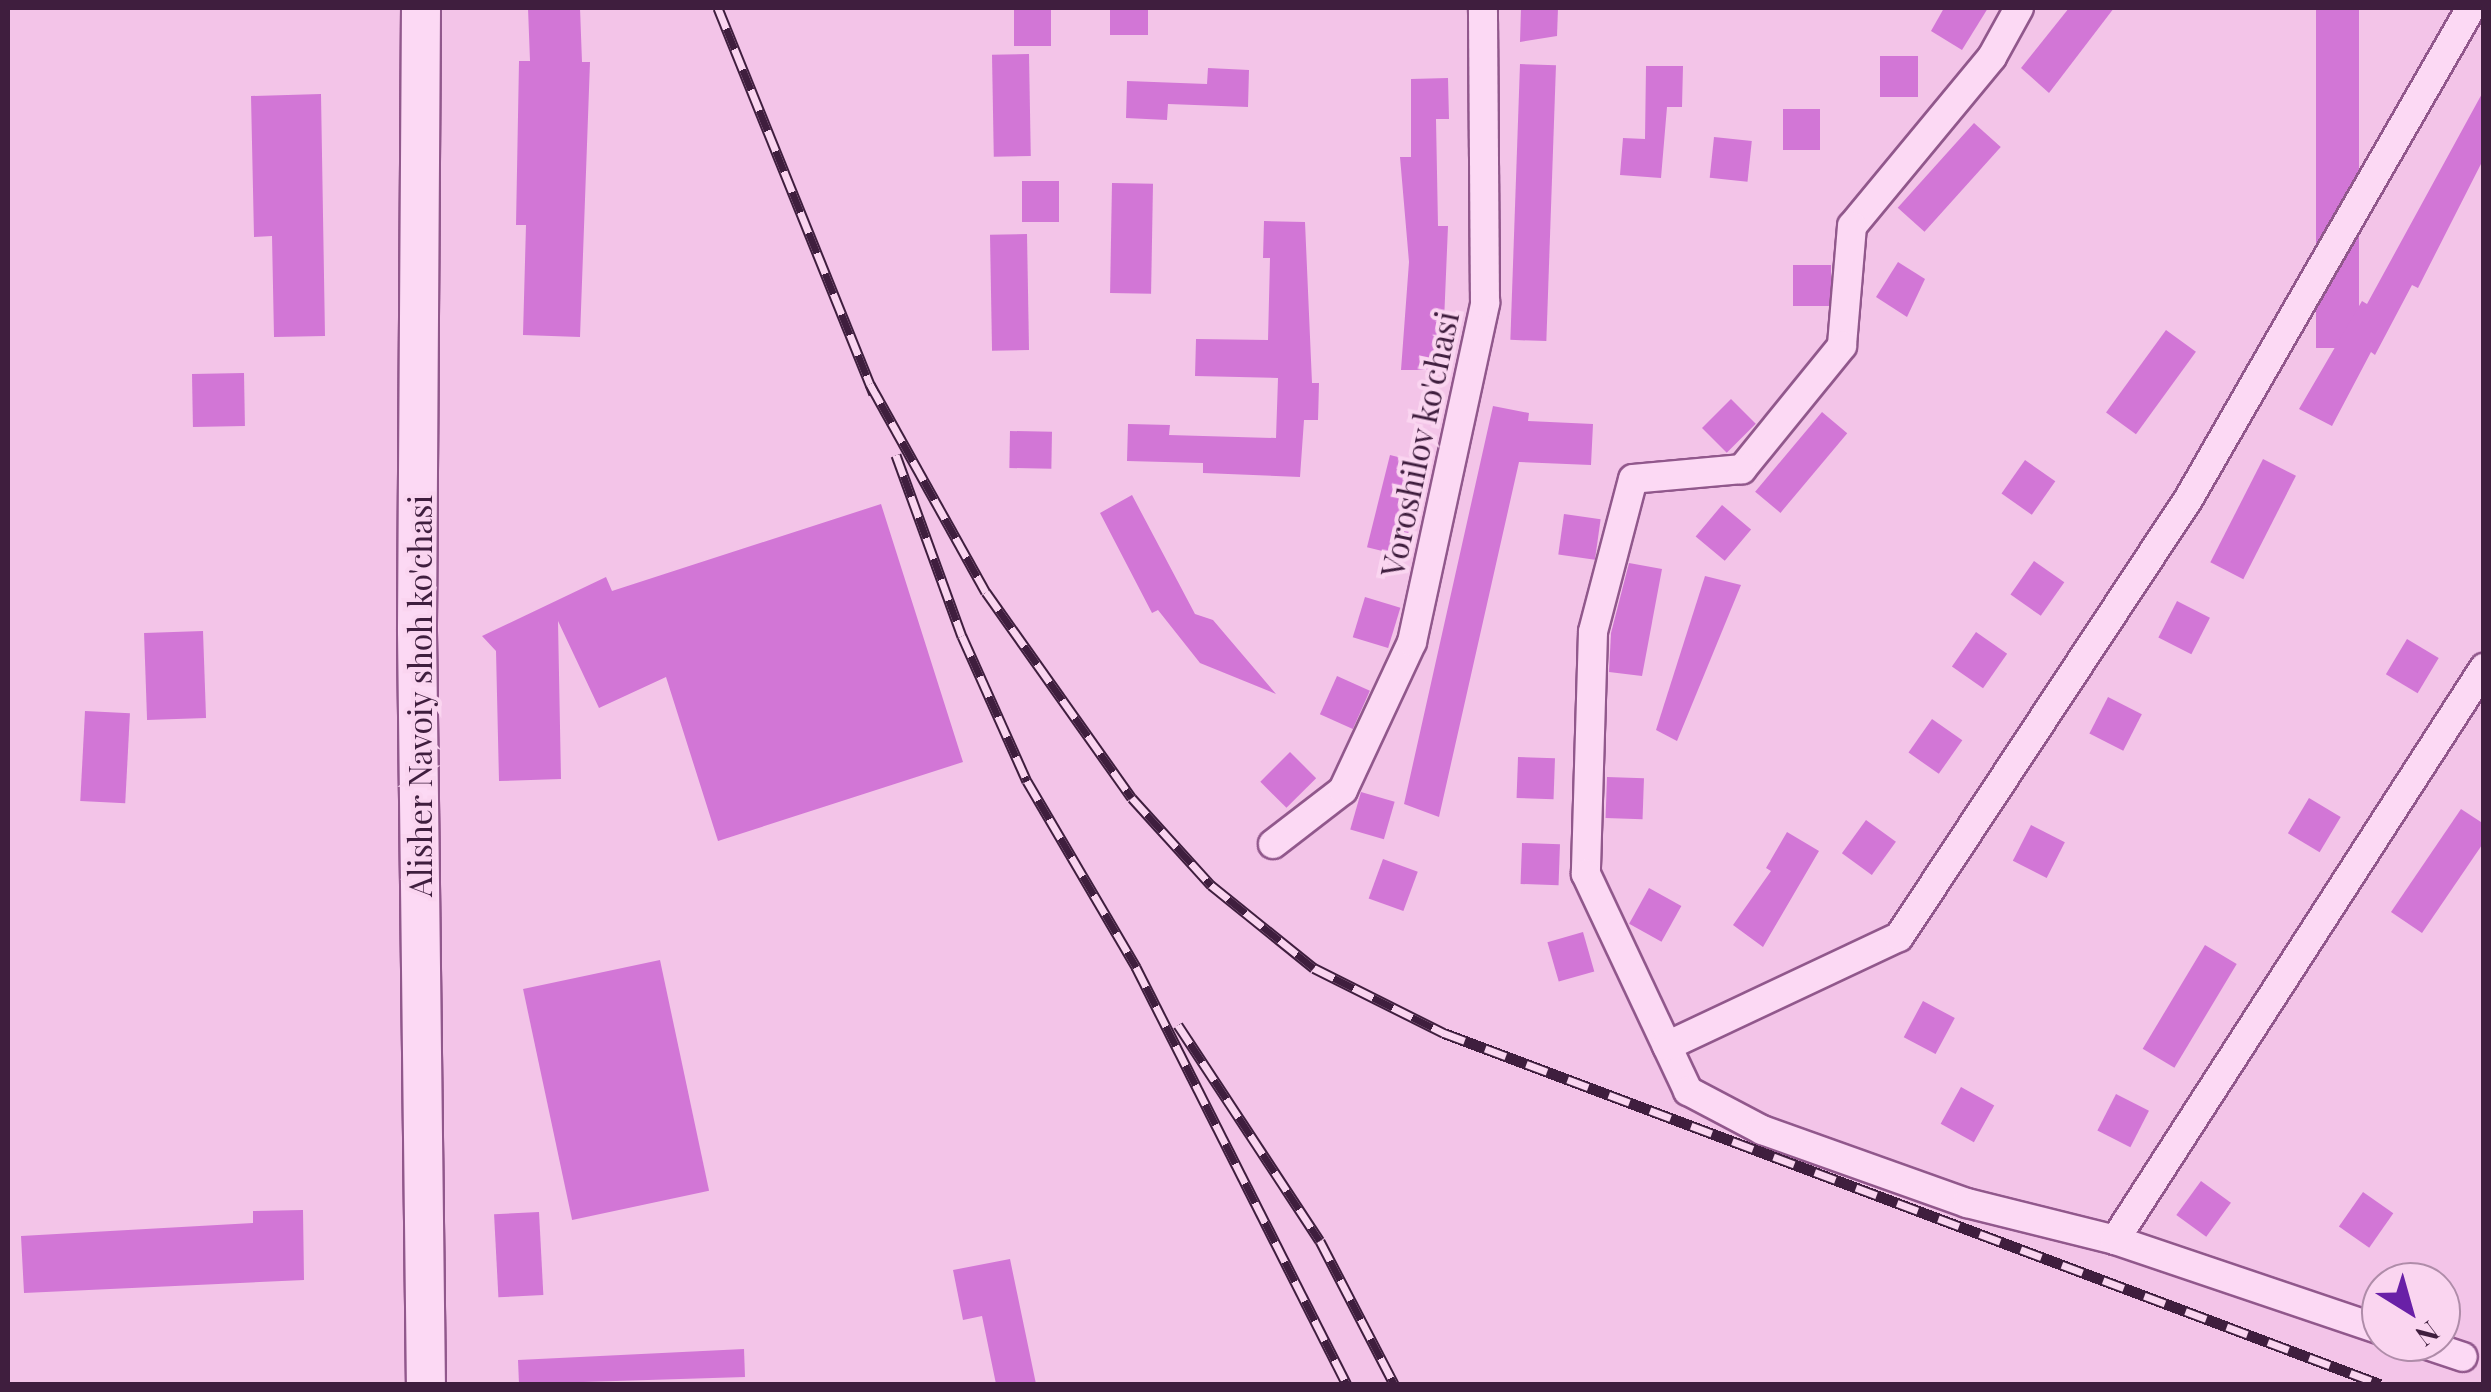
<!DOCTYPE html>
<html>
<head>
<meta charset="utf-8">
<style>
	body { margin:0 }
	#map { position:relative; width:2491px; height:1392px; overflow:hidden; background:#f3c4e8; font-family:"Playfair Display",serif }
	div>[style] { position:absolute }
	[style*='--x'] { left:calc(var(--x)*1px); top:calc(var(--y)*1px); width:calc(var(--w)*1px); rotate:calc(var(--a)*1deg) }
	.building>* { inset:0; background:#d276d6; transform-origin:0 0 }
	.roads { filter:drop-shadow(2px 0 #91588c) drop-shadow(-2px 0 #91588c) drop-shadow(0 2px #91588c) drop-shadow(0 -2px #91588c) }
	.street>* { height:28px; margin:-14px; padding:0 14px; transform-origin:14px; border-radius:14px; background:#fcd9f4 }
	.secondary>* { height:38px; margin:-19px; padding:0 19px; transform-origin:19px; border-radius:19px; background:#fcd9f4 }
	.rail>* { height:11px; margin-top:-5.5px; transform-origin:0; background:repeating-linear-gradient(90deg,#fad5f0 0 22px,#3f1e3e 0 44px); box-sizing:border-box; border-block:2px solid #3f1e3e }
	span { translate:-50% -50%; white-space:nowrap; text-align:center; line-height:1.15; -webkit-text-stroke:8px #fad5f0; paint-order:stroke }
	.street-label { font-size:32px; color:#3f1e3e }
	.frame { position:absolute; inset:0; border:10px solid #3f1e3e; pointer-events:none }
	.north { position:absolute; left:2361px; top:1262px; width:100px; height:100px; box-sizing:border-box; background:#fad5f0; border:2px solid #af8ca9; border-radius:50%; rotate:143deg; font-size:28px; font-weight:700; line-height:40px; text-align:center; color:#3f1e3e }
	.north::after { content:''; display:block; margin:auto; width:35px; height:45px; background:#6920a7; clip-path:polygon(50% 0,100% 100%,50% 72%,0 100%) }
</style>
</head>
<body>
<div id="map">
	<div class="building">
		<i style="clip-path:polygon(528px 8px,580px 8px,582px 62px,590px 62px,580px 337px,523px 335px,526px 225px,516px 225px,519px 61px,530px 61px)"></i>
		<i style="left:1014px;top:8px;width:37px;height:38px"></i>
		<i style="left:1110px;top:8px;width:38px;height:27px"></i>
		<i style="clip-path:polygon(1521px 8px,1558px 8px,1557px 36px,1520px 42px)"></i>
		<i style="clip-path:polygon(1944px 8px,1988px 8px,1962px 50px,1931px 31px)"></i>
		<i style="clip-path:polygon(2069px 8px,2114px 8px,2049px 93px,2021px 68px)"></i>
		<i style="left:2316px;top:8px;width:43px;height:340px"></i>
		<i style="left:1029px;top:54px;width:102px;height:37px;rotate:89deg"></i>
		<i style="left:1880px;top:56px;width:38px;height:41px"></i>
		<i style="left:1520px;top:64px;width:36px;height:276px;rotate:2deg"></i>
		<i style="clip-path:polygon(1646px 66px,1683px 66px,1682px 107px,1667px 107px,1661px 178px,1620px 175px,1623px 138px,1645px 139px)"></i>
		<i style="clip-path:polygon(1208px 68px,1249px 70px,1248px 107px,1168px 104px,1167px 120px,1126px 118px,1127px 81px,1207px 84px)"></i>
		<i style="clip-path:polygon(1448px 78px,1449px 119px,1436px 119px,1438px 226px,1448px 226px,1442px 370px,1401px 370px,1409px 262px,1400px 157px,1411px 157px,1411px 79px)"></i>
		<i style="clip-path:polygon(2484px 90px,2484px 158px,2418px 288px,2412px 285px,2375px 355px,2371px 352px,2332px 426px,2299px 409px,2362px 301px,2367px 304px)"></i>
		<i style="clip-path:polygon(321px 94px,325px 336px,274px 337px,272px 236px,254px 237px,251px 96px)"></i>
		<i style="left:1783px;top:109px;width:37px;height:41px"></i>
		<i style="left:1974px;top:123px;width:36px;height:114px;rotate:42deg"></i>
		<i style="left:1714px;top:137px;width:38px;height:41px;rotate:6deg"></i>
		<i style="left:1022px;top:181px;width:37px;height:41px"></i>
		<i style="left:1112px;top:183px;width:41px;height:110px;rotate:1deg"></i>
		<i style="clip-path:polygon(1264px 221px,1305px 222px,1312px 383px,1319px 383px,1318px 420px,1304px 420px,1300px 477px,1203px 473px,1203px 463px,1127px 461px,1128px 424px,1170px 425px,1169px 435px,1276px 438px,1278px 378px,1195px 376px,1196px 339px,1268px 340px,1270px 258px,1263px 258px)"></i>
		<i style="left:1027px;top:234px;width:116px;height:37px;rotate:89deg"></i>
		<i style="clip-path:polygon(1898px 262px,1925px 279px,1907px 317px,1876px 297px)"></i>
		<i style="left:1793px;top:265px;width:38px;height:41px"></i>
		<i style="left:2166px;top:330px;width:37px;height:102px;rotate:36deg"></i>
		<i style="left:244px;top:373px;width:53px;height:52px;rotate:89deg"></i>
		<i style="left:1731px;top:399px;width:35px;height:41px;rotate:45deg"></i>
		<i style="clip-path:polygon(1493px 406px,1529px 413px,1528px 421px,1593px 424px,1591px 465px,1519px 462px,1439px 817px,1404px 804px)"></i>
		<i style="left:1822px;top:412px;width:33px;height:104px;rotate:40deg"></i>
		<i style="left:1010px;top:431px;width:42px;height:37px;rotate:1deg"></i>
		<i style="left:1390px;top:455px;width:38px;height:95px;rotate:14deg"></i>
		<i style="left:2263px;top:459px;width:37px;height:116px;rotate:27deg"></i>
		<i style="left:2025px;top:460px;width:37px;height:41px;rotate:35deg"></i>
		<i style="clip-path:polygon(1132px 495px,1195px 614px,1213px 620px,1276px 694px,1200px 663px,1158px 610px,1152px 613px,1100px 513px)"></i>
		<i style="clip-path:polygon(881px 504px,963px 762px,718px 841px,666px 677px,599px 708px,558px 621px,561px 779px,499px 781px,496px 651px,482px 636px,606px 577px,612px 591px)"></i>
		<i style="left:1722px;top:505px;width:38px;height:41px;rotate:40deg"></i>
		<i style="left:1564px;top:514px;width:37px;height:41px;rotate:8deg"></i>
		<i style="left:2034px;top:561px;width:37px;height:41px;rotate:35deg"></i>
		<i style="clip-path:polygon(1629px 563px,1662px 569px,1642px 676px,1609px 672px,1611px 633px)"></i>
		<i style="clip-path:polygon(1705px 576px,1741px 585px,1677px 741px,1656px 730px)"></i>
		<i style="left:1365px;top:597px;width:37px;height:42px;rotate:17deg"></i>
		<i style="left:2177px;top:601px;width:37px;height:41px;rotate:27deg"></i>
		<i style="left:203px;top:631px;width:87px;height:59px;rotate:88deg"></i>
		<i style="left:1976px;top:632px;width:38px;height:42px;rotate:35deg"></i>
		<i style="left:2407px;top:639px;width:37px;height:41px;rotate:31deg"></i>
		<i style="left:1337px;top:676px;width:36px;height:42px;rotate:24deg"></i>
		<i style="left:2108px;top:697px;width:38px;height:41px;rotate:27deg"></i>
		<i style="left:85px;top:711px;width:45px;height:90px;rotate:3deg"></i>
		<i style="left:1932px;top:719px;width:37px;height:41px;rotate:35deg"></i>
		<i style="left:1290px;top:752px;width:37px;height:42px;rotate:45deg"></i>
		<i style="left:1518px;top:757px;width:37px;height:41px;rotate:2deg"></i>
		<i style="left:1607px;top:777px;width:37px;height:41px;rotate:2deg"></i>
		<i style="left:1361px;top:792px;width:35px;height:39px;rotate:16deg"></i>
		<i style="left:2309px;top:798px;width:37px;height:41px;rotate:31deg"></i>
		<i style="clip-path:polygon(2461px 809px,2484px 824px,2484px 842px,2422px 933px,2391px 912px)"></i>
		<i style="left:1866px;top:820px;width:37px;height:41px;rotate:36deg"></i>
		<i style="left:2031px;top:825px;width:38px;height:40px;rotate:27deg"></i>
		<i style="clip-path:polygon(1787px 832px,1819px 851px,1763px 947px,1733px 925px,1771px 871px,1766px 868px)"></i>
		<i style="left:1522px;top:843px;width:38px;height:41px;rotate:2deg"></i>
		<i style="left:1383px;top:859px;width:37px;height:42px;rotate:20deg"></i>
		<i style="left:1649px;top:888px;width:37px;height:41px;rotate:29deg"></i>
		<i style="left:1583px;top:932px;width:41px;height:37px;rotate:74deg"></i>
		<i style="left:2205px;top:945px;width:37px;height:121px;rotate:31deg"></i>
		<i style="left:660px;top:960px;width:236px;height:140px;rotate:78deg"></i>
		<i style="left:1923px;top:1001px;width:36px;height:41px;rotate:28deg"></i>
		<i style="left:1961px;top:1087px;width:38px;height:42px;rotate:29deg"></i>
		<i style="left:2116px;top:1094px;width:37px;height:41px;rotate:27deg"></i>
		<i style="left:2201px;top:1181px;width:37px;height:42px;rotate:36deg"></i>
		<i style="left:2363px;top:1192px;width:37px;height:42px;rotate:35deg"></i>
		<i style="clip-path:polygon(303px 1210px,304px 1280px,24px 1293px,21px 1236px,253px 1223px,253px 1211px)"></i>
		<i style="left:539px;top:1212px;width:83px;height:45px;rotate:87deg"></i>
		<i style="clip-path:polygon(1010px 1259px,1036px 1384px,996px 1384px,982px 1316px,963px 1320px,953px 1270px)"></i>
		<i style="clip-path:polygon(744px 1349px,745px 1377px,519px 1384px,518px 1360px)"></i>
	</div>
	<div class="roads">
		<div class="street">
			<i style="--x:2019;--y:8;--w:56;--a:118.9"></i>
			<i style="--x:1992;--y:57;--w:219;--a:129.6"></i>
			<i style="--x:1852;--y:226;--w:120;--a:94.8"></i>
			<i style="--x:1842;--y:346;--w:159;--a:129.1"></i>
			<i style="--x:1742;--y:469;--w:109;--a:174.8"></i>
			<i style="--x:1633;--y:479;--w:158;--a:104.7"></i>
			<i style="--x:1593;--y:632;--w:242;--a:91.7"></i>
			<i style="--x:1586;--y:874;--w:240;--a:64.8"></i>
			<i style="--x:1688;--y:1091;--w:84;--a:27.8"></i>
			<i style="--x:1762;--y:1130;--w:218;--a:19.6"></i>
			<i style="--x:1967;--y:1203;--w:153;--a:14"></i>
			<i style="--x:2115;--y:1240;--w:281;--a:18.7"></i>
			<i style="--x:1273;--y:844;--w:88;--a:-37.6"></i>
			<i style="--x:1343;--y:790;--w:163;--a:-65"></i>
			<i style="--x:1412;--y:642;--w:347;--a:-77.8"></i>
			<i style="--x:1485;--y:303;--w:295;--a:-90.4"></i>
			<i style="--x:1667;--y:1046;--w:256;--a:-25.2"></i>
			<i style="--x:1899;--y:937;--w:526;--a:-56.55"></i>
			<i style="--x:2189;--y:498;--w:565;--a:-60.08"></i>
			<i style="--x:2115;--y:1240;--w:681;--a:-57.17"></i>
			<i style="--x:2418;--y:1342;--w:47;--a:18.4"></i>
		</div>
		<div class="secondary">
			<i style="--x:421;--y:8;--w:623;--a:90.37"></i>
			<i style="--x:417;--y:631;--w:753;--a:89.32"></i>
		</div>
	</div>
	<div class="rail">
		<i style="--x:718;--y:8;--w:416;--a:68"></i>
		<i style="--x:870;--y:384;--w:238;--a:60.9"></i>
		<i style="--x:986;--y:592;--w:252;--a:54.7"></i>
		<i style="--x:1132;--y:798;--w:118;--a:47.8"></i>
		<i style="--x:1211;--y:885;--w:132;--a:38.9"></i>
		<i style="--x:1314;--y:968;--w:145;--a:26.6"></i>
		<i style="--x:1444;--y:1033;--w:1000;--a:20.56"></i>
		<i style="--x:896;--y:455;--w:193;--a:70"></i>
		<i style="--x:962;--y:636;--w:159;--a:65.9"></i>
		<i style="--x:1027;--y:781;--w:216;--a:59.6"></i>
		<i style="--x:1136;--y:967;--w:467;--a:63.2"></i>
		<i style="--x:1178;--y:1025;--w:258;--a:56.7"></i>
		<i style="--x:1320;--y:1241;--w:161;--a:62.6"></i>
	</div>
	<div class="street-label">
		<span style="left:1419px;top:444px;rotate:-78deg">Voroshilov ko'chasi</span>
		<span style="left:419px;top:696px;rotate:-90deg">Alisher Navoiy shoh ko'chasi</span>
	</div>
	<div class="frame"></div>
	<div class="north">N</div>
</div>
</body>
</html>
